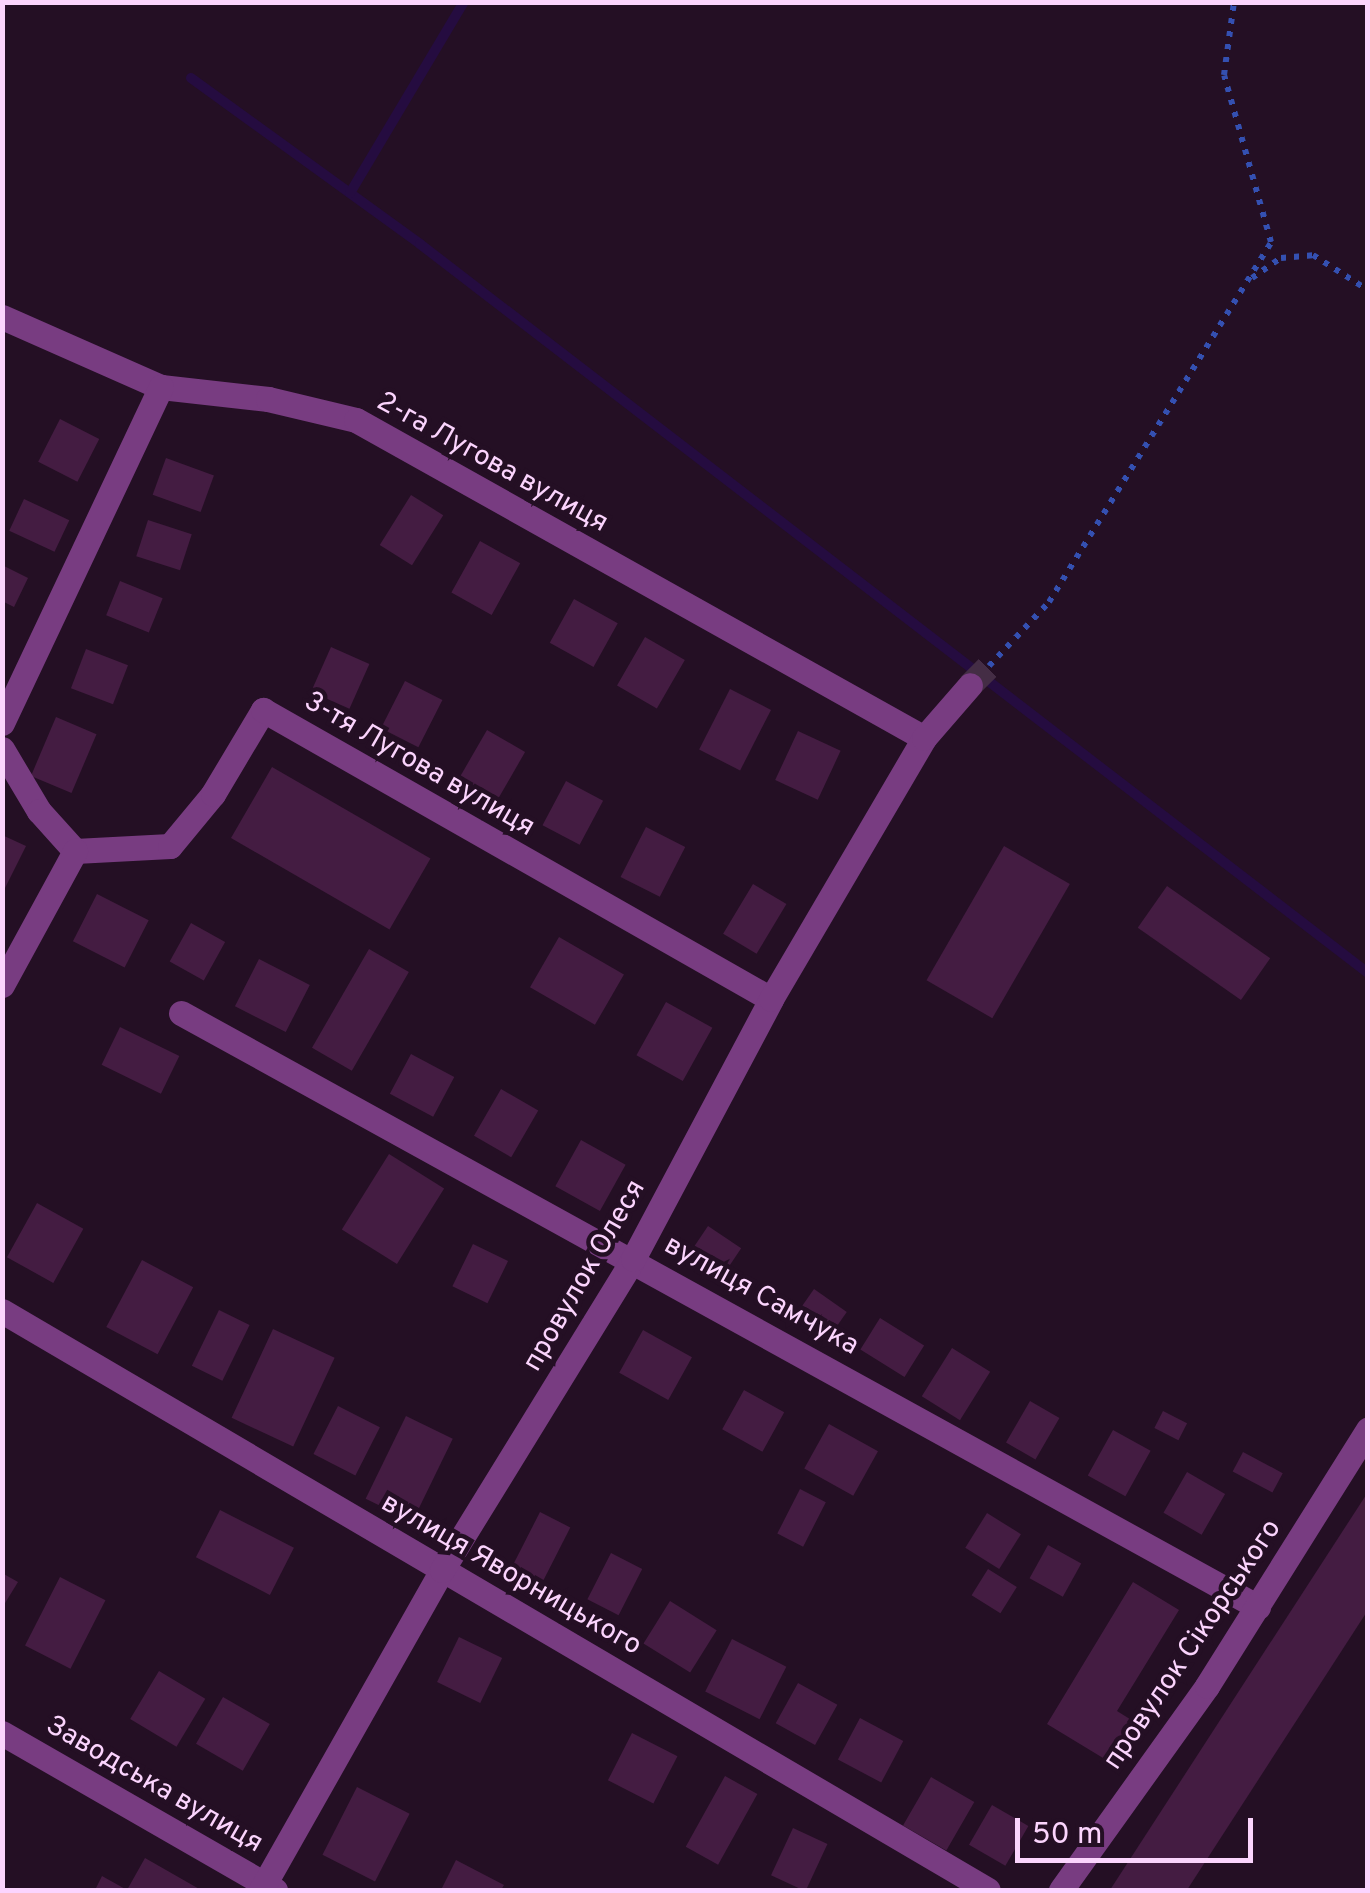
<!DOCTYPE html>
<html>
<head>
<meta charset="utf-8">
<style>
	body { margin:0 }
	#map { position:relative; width:1370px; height:1893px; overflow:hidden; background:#240f24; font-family:Overpass,sans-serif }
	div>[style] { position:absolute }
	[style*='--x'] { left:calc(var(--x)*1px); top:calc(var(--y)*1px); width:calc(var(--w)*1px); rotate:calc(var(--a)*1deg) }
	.stream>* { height:10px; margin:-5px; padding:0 5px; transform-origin:5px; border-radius:5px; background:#250c40 }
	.building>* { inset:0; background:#441c42; transform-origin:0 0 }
	.minor-tunnel>* { height:25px; margin-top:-12.5px; transform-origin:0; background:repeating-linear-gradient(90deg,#442d45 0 25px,transparent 0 37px) }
	.path>* { height:6px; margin-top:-3px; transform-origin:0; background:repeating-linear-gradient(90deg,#3450b1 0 5px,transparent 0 13px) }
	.minor>* { height:25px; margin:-12.5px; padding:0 12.5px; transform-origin:12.5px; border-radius:12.5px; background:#783c81 }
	span { translate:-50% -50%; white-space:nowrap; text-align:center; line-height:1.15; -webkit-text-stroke:9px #240f24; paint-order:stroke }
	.street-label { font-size:28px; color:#fbd4fd }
	.frame { position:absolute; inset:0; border:5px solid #fbd4fd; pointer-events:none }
	.scale { position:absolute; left:1015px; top:1818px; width:238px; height:45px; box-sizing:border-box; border:5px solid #fbd4fd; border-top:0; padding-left:12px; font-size:30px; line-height:35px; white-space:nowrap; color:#fbd4fd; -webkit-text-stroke:8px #240f24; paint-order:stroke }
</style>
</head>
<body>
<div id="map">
	<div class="stream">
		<i style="--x:191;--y:78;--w:283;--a:35.9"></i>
		<i style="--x:420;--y:244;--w:1196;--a:37.56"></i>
		<i style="--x:350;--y:193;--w:222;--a:-59.2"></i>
	</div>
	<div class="building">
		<i style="left:60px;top:419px;width:44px;height:48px;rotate:27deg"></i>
		<i style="left:166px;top:458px;width:51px;height:39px;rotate:20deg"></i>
		<i style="left:411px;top:495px;width:38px;height:59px;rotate:32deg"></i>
		<i style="left:24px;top:499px;width:50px;height:35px;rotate:25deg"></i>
		<i style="left:148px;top:520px;width:46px;height:38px;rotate:18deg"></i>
		<i style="left:480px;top:541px;width:46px;height:59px;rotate:29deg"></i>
		<i style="clip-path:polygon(2px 565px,28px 578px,14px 607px,2px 601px)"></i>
		<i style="left:120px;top:581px;width:46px;height:37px;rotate:22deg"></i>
		<i style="left:574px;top:599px;width:50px;height:50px;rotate:29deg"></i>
		<i style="left:645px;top:637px;width:46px;height:56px;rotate:30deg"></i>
		<i style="left:331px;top:647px;width:42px;height:49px;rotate:24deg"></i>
		<i style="left:86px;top:649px;width:45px;height:42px;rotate:21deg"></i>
		<i style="left:405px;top:681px;width:42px;height:53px;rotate:27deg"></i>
		<i style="left:730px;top:689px;width:46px;height:68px;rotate:27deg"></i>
		<i style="left:56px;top:717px;width:44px;height:64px;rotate:23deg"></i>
		<i style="left:487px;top:730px;width:44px;height:56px;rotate:30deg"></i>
		<i style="left:798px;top:731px;width:47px;height:54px;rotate:25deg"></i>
		<i style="left:272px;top:767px;width:183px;height:82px;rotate:30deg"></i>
		<i style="left:566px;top:781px;width:42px;height:50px;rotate:28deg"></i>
		<i style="left:646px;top:827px;width:44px;height:56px;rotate:27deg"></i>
		<i style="clip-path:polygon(2px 835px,26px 846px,2px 894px)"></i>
		<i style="left:1004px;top:846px;width:76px;height:155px;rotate:30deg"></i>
		<i style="left:753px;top:884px;width:39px;height:58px;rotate:31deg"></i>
		<i style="left:1167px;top:886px;width:126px;height:51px;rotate:35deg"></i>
		<i style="left:97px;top:894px;width:58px;height:53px;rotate:27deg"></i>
		<i style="left:191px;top:923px;width:39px;height:44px;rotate:29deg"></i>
		<i style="left:559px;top:937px;width:75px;height:58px;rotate:30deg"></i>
		<i style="left:369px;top:949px;width:46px;height:114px;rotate:30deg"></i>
		<i style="left:259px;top:959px;width:57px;height:53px;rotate:27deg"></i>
		<i style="left:666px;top:1002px;width:53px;height:61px;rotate:29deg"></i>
		<i style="left:120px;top:1027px;width:66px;height:42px;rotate:26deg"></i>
		<i style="left:411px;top:1054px;width:49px;height:45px;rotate:28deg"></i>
		<i style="left:501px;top:1089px;width:43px;height:54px;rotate:30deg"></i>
		<i style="left:581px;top:1140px;width:51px;height:53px;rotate:29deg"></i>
		<i style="left:389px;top:1154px;width:65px;height:89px;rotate:32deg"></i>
		<i style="left:37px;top:1203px;width:53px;height:62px;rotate:29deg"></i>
		<i style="left:708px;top:1226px;width:40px;height:34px;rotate:34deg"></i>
		<i style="left:473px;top:1244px;width:39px;height:47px;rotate:26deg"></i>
		<i style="left:142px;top:1260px;width:58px;height:76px;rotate:28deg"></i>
		<i style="left:814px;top:1289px;width:40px;height:32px;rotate:35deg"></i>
		<i style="left:219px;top:1310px;width:34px;height:62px;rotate:26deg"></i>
		<i style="left:880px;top:1318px;width:52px;height:37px;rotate:32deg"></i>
		<i style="left:273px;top:1329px;width:68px;height:98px;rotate:25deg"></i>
		<i style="left:643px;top:1330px;width:56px;height:49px;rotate:29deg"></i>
		<i style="left:952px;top:1348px;width:45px;height:57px;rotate:32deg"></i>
		<i style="left:744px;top:1390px;width:46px;height:45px;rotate:29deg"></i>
		<i style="left:1030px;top:1401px;width:34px;height:48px;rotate:30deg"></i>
		<i style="left:338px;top:1406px;width:47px;height:54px;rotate:27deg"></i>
		<i style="left:1163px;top:1411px;width:27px;height:19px;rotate:27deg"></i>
		<i style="left:406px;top:1416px;width:52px;height:92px;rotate:26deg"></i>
		<i style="left:829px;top:1424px;width:56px;height:51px;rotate:29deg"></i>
		<i style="left:1113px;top:1430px;width:43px;height:52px;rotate:29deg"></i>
		<i style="left:1243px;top:1452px;width:45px;height:22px;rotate:28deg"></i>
		<i style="left:1187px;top:1472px;width:44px;height:47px;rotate:30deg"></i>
		<i style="left:800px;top:1489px;width:29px;height:50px;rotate:27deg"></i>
		<i style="clip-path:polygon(1368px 1492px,1368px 1610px,1187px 1890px,1110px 1890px)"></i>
		<i style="left:220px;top:1510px;width:83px;height:53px;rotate:27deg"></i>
		<i style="left:540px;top:1512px;width:34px;height:64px;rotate:27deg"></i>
		<i style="left:987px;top:1513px;width:40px;height:41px;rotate:32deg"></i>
		<i style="left:1048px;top:1545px;width:38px;height:38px;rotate:29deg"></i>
		<i style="left:611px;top:1553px;width:35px;height:52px;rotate:27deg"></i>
		<i style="left:988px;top:1569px;width:34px;height:31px;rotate:32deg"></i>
		<i style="clip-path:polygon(2px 1573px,18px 1582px,2px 1608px)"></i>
		<i style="left:60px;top:1577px;width:51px;height:77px;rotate:27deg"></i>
		<i style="clip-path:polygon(1133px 1582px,1179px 1610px,1117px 1711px,1133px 1721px,1108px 1761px,1047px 1724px)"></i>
		<i style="left:670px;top:1601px;width:55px;height:50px;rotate:32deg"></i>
		<i style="left:459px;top:1637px;width:48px;height:50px;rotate:26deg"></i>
		<i style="left:732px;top:1639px;width:61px;height:59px;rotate:27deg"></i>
		<i style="left:159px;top:1671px;width:54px;height:56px;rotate:31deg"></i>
		<i style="left:798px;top:1683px;width:45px;height:46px;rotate:29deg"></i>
		<i style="left:223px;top:1697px;width:54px;height:54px;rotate:30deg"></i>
		<i style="left:860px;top:1718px;width:49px;height:47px;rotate:28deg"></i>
		<i style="left:632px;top:1733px;width:51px;height:53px;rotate:27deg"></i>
		<i style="left:725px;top:1776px;width:37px;height:81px;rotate:29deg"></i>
		<i style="left:931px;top:1777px;width:50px;height:56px;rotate:30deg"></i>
		<i style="left:357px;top:1787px;width:59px;height:76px;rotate:27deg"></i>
		<i style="left:992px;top:1805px;width:42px;height:46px;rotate:30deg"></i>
		<i style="left:793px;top:1828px;width:38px;height:52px;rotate:25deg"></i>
		<i style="clip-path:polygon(145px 1858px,201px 1890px,95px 1890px,102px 1876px,127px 1890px)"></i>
		<i style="clip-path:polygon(456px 1860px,504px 1885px,501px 1890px,441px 1890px)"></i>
	</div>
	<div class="minor-tunnel">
		<i style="--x:970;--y:685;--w:25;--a:-45"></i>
	</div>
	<div class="path">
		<i style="--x:1252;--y:278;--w:35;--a:-35"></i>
		<i style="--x:1281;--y:258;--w:32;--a:-5"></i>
		<i style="--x:1313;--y:255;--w:65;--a:32.5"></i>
		<i style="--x:989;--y:666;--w:88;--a:-46.8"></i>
		<i style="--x:1049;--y:602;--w:423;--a:-58.3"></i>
		<i style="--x:1271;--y:242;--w:173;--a:-105.7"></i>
		<i style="--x:1224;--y:75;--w:74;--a:-82.2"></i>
	</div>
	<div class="minor">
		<i style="--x:2;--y:317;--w:174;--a:23.8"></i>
		<i style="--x:161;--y:387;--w:108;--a:6.4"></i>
		<i style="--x:268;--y:399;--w:90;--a:13.4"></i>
		<i style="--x:356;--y:420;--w:651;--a:29.24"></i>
		<i style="--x:2;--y:723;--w:372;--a:-64.7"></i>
		<i style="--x:2;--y:749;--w:72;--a:59.2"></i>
		<i style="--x:39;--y:811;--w:54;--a:48"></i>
		<i style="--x:75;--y:851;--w:95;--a:-3"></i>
		<i style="--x:170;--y:846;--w:67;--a:-50.4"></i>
		<i style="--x:213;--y:794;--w:98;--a:-59.2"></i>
		<i style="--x:263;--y:710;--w:584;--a:29.64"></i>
		<i style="--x:2;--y:985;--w:153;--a:-61.4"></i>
		<i style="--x:181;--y:1013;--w:1230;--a:28.88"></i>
		<i style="--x:2;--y:1311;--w:1143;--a:30.42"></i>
		<i style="--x:2;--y:1733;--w:315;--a:29.9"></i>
		<i style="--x:261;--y:1890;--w:368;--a:-60.5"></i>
		<i style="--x:442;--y:1570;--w:365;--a:-58.4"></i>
		<i style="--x:633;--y:1259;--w:294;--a:-62"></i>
		<i style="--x:771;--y:999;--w:303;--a:-59.6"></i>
		<i style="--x:924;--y:738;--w:70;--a:-49"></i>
		<i style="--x:1061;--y:1890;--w:251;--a:-54.4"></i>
		<i style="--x:1207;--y:1686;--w:303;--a:-57.9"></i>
	</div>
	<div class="street-label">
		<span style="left:492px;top:463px;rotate:29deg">2-га Лугова вулиця</span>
		<span style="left:419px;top:765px;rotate:30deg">3-тя Лугова вулиця</span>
		<span style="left:585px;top:1276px;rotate:-60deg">провулок Олеся</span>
		<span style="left:761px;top:1296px;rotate:29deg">вулиця Самчука</span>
		<span style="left:511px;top:1575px;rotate:30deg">вулиця Яворницького</span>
		<span style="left:1193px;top:1645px;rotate:-56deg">провулок Сікорського</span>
		<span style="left:154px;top:1785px;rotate:30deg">Заводська вулиця</span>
	</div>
	<div class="frame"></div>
	<div class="scale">50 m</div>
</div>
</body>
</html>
